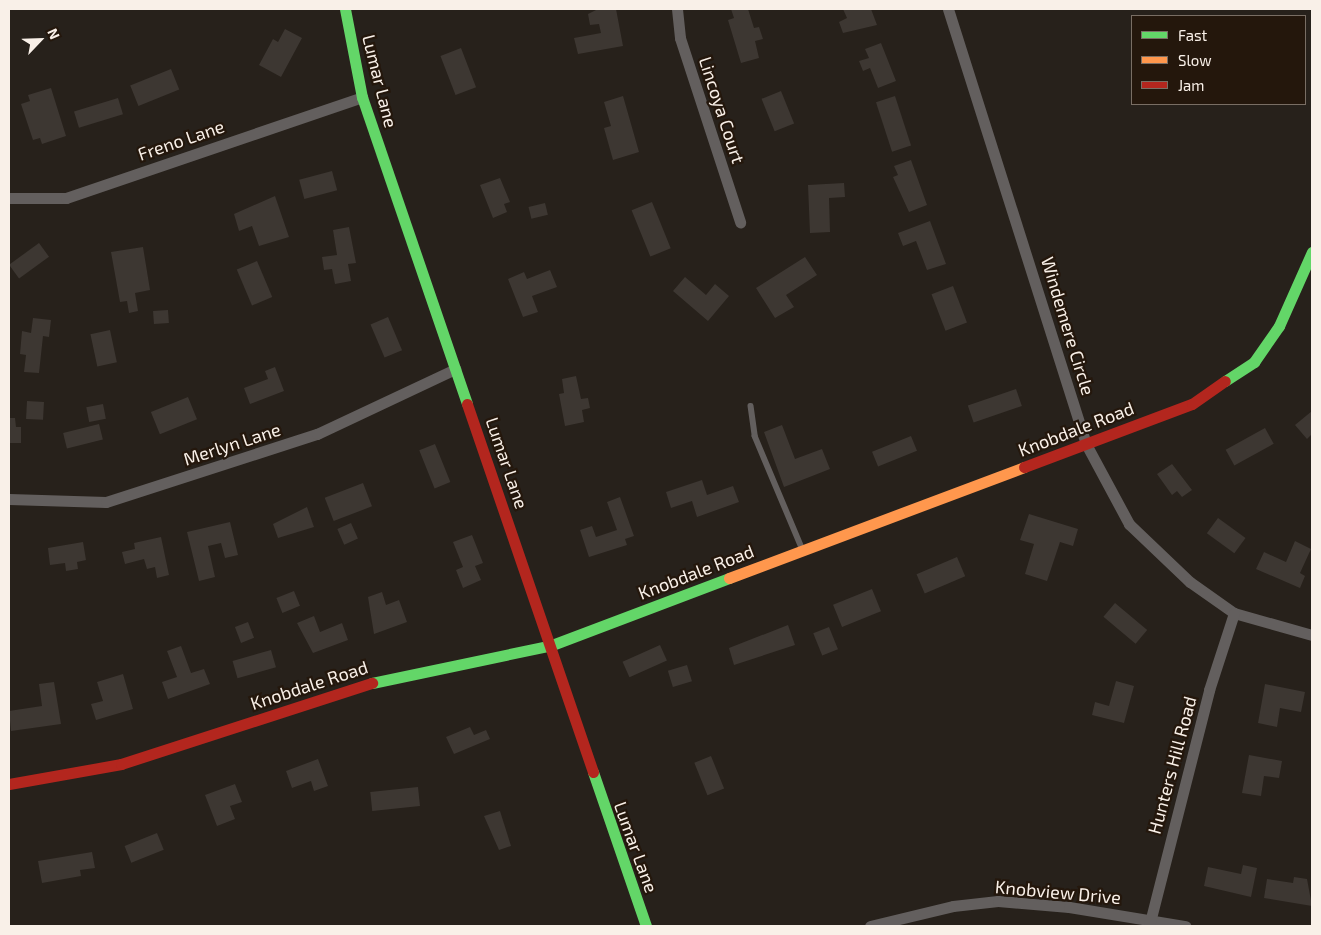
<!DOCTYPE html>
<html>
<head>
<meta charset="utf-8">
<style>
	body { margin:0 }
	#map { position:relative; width:1321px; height:935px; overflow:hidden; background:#27211b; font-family:"Exo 2",sans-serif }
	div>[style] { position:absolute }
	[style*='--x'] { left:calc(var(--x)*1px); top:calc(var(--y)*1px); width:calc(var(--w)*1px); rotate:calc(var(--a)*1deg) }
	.building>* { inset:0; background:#3d3732; transform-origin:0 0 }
	.lane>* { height:5.5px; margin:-2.75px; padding:0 2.75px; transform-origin:2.75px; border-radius:2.75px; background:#635f5e }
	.street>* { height:11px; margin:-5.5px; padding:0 5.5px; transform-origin:5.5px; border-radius:5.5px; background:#635f5e }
	.fast>* { height:11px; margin:-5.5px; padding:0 5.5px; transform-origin:5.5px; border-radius:5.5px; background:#63d668 }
	.slow>* { height:11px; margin:-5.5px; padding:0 5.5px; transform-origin:5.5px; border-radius:5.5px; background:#ff974d }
	.jam>* { height:11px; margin:-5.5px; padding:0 5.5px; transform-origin:5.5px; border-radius:5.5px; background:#b3261e }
	span { translate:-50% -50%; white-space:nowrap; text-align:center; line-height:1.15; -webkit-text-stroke:4.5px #24170c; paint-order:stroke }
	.street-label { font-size:18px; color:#f9f0e8 }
	.frame { position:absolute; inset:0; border:10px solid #f9f0e8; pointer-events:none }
	.legend { position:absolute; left:1131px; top:15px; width:175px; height:90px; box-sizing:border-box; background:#24170c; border:1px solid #796e64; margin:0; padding:6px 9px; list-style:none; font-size:15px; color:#f9f0e8 }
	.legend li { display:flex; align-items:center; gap:10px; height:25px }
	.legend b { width:25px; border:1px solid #796e64 }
	.north { position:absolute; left:15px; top:15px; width:50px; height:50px; -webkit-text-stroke:4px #24170c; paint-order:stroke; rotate:66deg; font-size:14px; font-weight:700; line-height:20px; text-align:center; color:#f9f0e8 }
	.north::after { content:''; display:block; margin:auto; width:18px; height:22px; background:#f9f0e8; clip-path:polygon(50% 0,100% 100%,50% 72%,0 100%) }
</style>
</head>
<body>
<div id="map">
	<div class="building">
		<i style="clip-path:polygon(598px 9px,616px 9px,623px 46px,578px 54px,574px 38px,601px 33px,599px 24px,590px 25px,588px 14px)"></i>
		<i style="clip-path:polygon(731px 9px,748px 9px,754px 28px,759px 27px,763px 39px,755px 41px,759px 58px,741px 63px,728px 20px,734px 18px)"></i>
		<i style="clip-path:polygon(843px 9px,871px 9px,877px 25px,843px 33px,839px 22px,847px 18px)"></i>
		<i style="clip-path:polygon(285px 29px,302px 38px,281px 77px,259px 65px,273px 39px,278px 42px)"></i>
		<i style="clip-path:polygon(881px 43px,896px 81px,878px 88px,870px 68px,863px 71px,859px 61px,869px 58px,865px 49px)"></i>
		<i style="left:461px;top:48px;width:42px;height:22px;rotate:69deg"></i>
		<i style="left:171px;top:69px;width:22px;height:44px;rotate:68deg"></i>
		<i style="clip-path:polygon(51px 88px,66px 136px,42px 144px,40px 138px,33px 140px,21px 104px,30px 101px,28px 95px)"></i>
		<i style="left:781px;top:91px;width:35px;height:21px;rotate:68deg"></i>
		<i style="clip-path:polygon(623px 96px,639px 152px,613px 160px,604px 128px,611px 126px,604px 102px)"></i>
		<i style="left:895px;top:96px;width:52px;height:20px;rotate:72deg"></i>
		<i style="left:118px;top:98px;width:17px;height:46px;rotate:73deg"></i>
		<i style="clip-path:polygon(911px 160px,927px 205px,909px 212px,893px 177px,898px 175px,894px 166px)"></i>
		<i style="left:332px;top:171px;width:20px;height:34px;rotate:75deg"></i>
		<i style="clip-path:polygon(500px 178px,510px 202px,504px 204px,507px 212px,493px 218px,480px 185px)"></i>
		<i style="clip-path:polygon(844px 183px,845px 197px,829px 198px,830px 232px,810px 233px,808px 185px)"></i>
		<i style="clip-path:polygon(275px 196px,289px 237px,259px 246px,252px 226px,239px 231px,234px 214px)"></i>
		<i style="left:652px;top:202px;width:50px;height:22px;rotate:68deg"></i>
		<i style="left:545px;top:203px;width:12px;height:17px;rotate:76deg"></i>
		<i style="clip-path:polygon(930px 221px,946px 264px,927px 270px,916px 241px,903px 246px,898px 233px)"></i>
		<i style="clip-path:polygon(349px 227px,356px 263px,348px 264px,351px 281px,335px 284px,332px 269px,324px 270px,322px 257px,337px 255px,333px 230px)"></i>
		<i style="left:39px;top:243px;width:17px;height:37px;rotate:54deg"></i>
		<i style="clip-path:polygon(143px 247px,150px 290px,135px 293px,138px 311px,129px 313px,127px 301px,120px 302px,111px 252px)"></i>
		<i style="clip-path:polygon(805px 257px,817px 275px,786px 295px,794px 307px,775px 318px,756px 288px)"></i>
		<i style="left:257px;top:261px;width:39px;height:22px;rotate:67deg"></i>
		<i style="clip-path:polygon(550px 270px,557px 287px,532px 296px,538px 312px,523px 317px,508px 279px,524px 272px,527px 279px)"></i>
		<i style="clip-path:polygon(685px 277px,706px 295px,715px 284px,729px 296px,708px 321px,673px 291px)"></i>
		<i style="left:953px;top:286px;width:39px;height:23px;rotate:69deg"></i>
		<i style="left:168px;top:310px;width:13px;height:15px;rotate:86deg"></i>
		<i style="left:388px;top:317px;width:36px;height:19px;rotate:67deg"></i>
		<i style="clip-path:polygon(33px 318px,51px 320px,49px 337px,43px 336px,39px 373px,24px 372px,26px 355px,20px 354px,22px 331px,31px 333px)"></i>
		<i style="left:110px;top:330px;width:33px;height:20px;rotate:78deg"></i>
		<i style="clip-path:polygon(275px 367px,284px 391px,250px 404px,244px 388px,268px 379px,265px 371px)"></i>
		<i style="clip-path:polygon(576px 376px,581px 399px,588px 398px,590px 408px,582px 410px,584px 422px,565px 426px,559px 394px,564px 393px,562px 379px)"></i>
		<i style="left:1016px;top:389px;width:18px;height:51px;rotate:71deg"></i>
		<i style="left:188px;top:397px;width:24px;height:40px;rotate:68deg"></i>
		<i style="left:27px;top:401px;width:17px;height:18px;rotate:3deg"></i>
		<i style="left:103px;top:404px;width:15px;height:17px;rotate:79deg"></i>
		<i style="clip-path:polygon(1312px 411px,1312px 434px,1307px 439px,1295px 425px)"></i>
		<i style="clip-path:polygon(9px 418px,15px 418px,16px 427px,21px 427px,21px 443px,9px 443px)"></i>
		<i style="left:99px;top:424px;width:16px;height:37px;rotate:76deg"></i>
		<i style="clip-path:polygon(782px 425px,795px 459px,822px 449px,830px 469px,784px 487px,764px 432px)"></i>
		<i style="left:1265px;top:428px;width:18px;height:45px;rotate:61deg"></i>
		<i style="left:911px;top:436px;width:16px;height:42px;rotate:68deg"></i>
		<i style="left:435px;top:444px;width:41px;height:17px;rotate:68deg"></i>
		<i style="clip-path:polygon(1172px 464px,1192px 490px,1182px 497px,1177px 491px,1172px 495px,1157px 474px)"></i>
		<i style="clip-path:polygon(702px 480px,707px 495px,733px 486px,739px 502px,697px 517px,692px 501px,671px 508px,666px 492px)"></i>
		<i style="left:363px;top:483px;width:25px;height:41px;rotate:69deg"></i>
		<i style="clip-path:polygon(620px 497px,634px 536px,625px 539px,627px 545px,589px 557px,580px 530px,592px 526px,596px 537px,617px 530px,607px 502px)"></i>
		<i style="clip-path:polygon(307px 507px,314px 527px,278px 538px,273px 524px)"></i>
		<i style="clip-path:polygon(1029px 514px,1078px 529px,1073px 546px,1060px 542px,1047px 581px,1025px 574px,1034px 544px,1020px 540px)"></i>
		<i style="left:1218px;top:518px;width:34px;height:19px;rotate:36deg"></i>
		<i style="clip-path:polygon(230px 522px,238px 555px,225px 558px,221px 543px,208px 546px,215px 577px,199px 581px,187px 532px)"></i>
		<i style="left:351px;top:523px;width:17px;height:15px;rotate:66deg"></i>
		<i style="clip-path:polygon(472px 535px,483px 563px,475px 566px,481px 580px,463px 588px,456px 570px,463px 567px,453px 542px)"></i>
		<i style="clip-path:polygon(161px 537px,169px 575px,157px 578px,155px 567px,147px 569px,144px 559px,125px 564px,122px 552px,135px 549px,134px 543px)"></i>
		<i style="clip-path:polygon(1295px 541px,1311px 549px,1300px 573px,1305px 576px,1300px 588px,1256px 569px,1264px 552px,1286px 562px)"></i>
		<i style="clip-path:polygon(83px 542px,86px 560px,77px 562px,78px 569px,66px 571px,65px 563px,50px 565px,48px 548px)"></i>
		<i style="left:957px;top:557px;width:21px;height:44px;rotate:67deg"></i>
		<i style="left:872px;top:589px;width:24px;height:42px;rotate:68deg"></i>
		<i style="left:294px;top:591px;width:16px;height:19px;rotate:68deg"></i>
		<i style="clip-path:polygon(382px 592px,386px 605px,399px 600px,407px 622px,374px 634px,368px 597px)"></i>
		<i style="left:1115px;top:603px;width:42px;height:18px;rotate:40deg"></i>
		<i style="clip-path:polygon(314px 616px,320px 632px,342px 623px,348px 640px,313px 653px,297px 623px)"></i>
		<i style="left:248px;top:622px;width:17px;height:14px;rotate:69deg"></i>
		<i style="clip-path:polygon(788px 625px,795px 645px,734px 665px,729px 648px)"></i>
		<i style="left:829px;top:627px;width:24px;height:17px;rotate:68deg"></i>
		<i style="left:660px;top:645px;width:17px;height:41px;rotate:66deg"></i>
		<i style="clip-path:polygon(181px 646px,191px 673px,204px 669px,210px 684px,168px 699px,162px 682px,177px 677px,167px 651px)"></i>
		<i style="left:271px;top:650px;width:18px;height:40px;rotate:74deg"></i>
		<i style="left:687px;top:665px;width:17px;height:20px;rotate:73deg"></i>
		<i style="clip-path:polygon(123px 674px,133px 709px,96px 720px,91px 704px,103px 701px,97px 682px)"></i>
		<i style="clip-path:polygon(1116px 681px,1134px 686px,1124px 723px,1092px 715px,1095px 702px,1109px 706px)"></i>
		<i style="clip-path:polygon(54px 682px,61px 724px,11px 731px,9px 711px,42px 706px,39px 684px)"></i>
		<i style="clip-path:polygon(1265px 684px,1305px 692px,1301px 712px,1280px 708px,1277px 727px,1258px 723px)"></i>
		<i style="clip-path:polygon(470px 727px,474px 735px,486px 730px,490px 739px,454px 754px,446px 737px)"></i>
		<i style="clip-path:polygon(1249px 755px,1282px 761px,1279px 778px,1264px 776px,1261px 796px,1242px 793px)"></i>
		<i style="left:711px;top:756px;width:35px;height:18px;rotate:68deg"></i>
		<i style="clip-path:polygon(318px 759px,328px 786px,314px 791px,311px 781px,292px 788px,286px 771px)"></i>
		<i style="clip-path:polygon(235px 784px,242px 802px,230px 806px,235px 819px,217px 826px,205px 795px)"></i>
		<i style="left:418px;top:787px;width:19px;height:48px;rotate:84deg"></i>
		<i style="clip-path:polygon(500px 811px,511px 846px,499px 850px,484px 816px)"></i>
		<i style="left:157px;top:833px;width:18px;height:35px;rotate:68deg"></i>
		<i style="clip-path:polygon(92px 852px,95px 868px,80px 870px,81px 876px,42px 883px,38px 861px)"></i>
		<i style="clip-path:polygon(1243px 865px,1257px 868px,1251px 897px,1204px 886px,1208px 867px,1241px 874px)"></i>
		<i style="clip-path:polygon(1294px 877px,1307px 879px,1312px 906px,1264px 898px,1267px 879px,1293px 883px)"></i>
	</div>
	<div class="lane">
		<i style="--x:751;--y:406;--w:30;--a:82"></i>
		<i style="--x:755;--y:436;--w:121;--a:67.2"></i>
	</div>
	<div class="street">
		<i style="--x:677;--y:9;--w:29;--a:84"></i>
		<i style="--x:680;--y:38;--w:194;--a:71.9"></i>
		<i style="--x:948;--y:9;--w:456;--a:72.4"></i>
		<i style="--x:1086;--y:444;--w:91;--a:61.7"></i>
		<i style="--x:1129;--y:524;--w:84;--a:43.6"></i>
		<i style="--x:1190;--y:582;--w:54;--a:35.2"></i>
		<i style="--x:1234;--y:613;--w:81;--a:15.8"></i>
		<i style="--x:9;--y:198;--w:57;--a:0"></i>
		<i style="--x:66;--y:198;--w:313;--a:-18.8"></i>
		<i style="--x:9;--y:499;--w:97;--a:1.8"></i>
		<i style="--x:106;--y:502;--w:222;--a:-17.9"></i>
		<i style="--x:317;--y:434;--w:153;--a:-25.2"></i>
		<i style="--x:870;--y:926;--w:85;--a:-13.5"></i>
		<i style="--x:953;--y:906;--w:45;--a:-6.3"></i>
		<i style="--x:998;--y:901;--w:71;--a:4.8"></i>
		<i style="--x:1069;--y:907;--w:118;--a:9.3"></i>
		<i style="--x:1149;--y:926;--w:244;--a:-75.7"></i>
		<i style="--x:1209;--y:690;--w:81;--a:-72"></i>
	</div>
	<div class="fast">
		<i style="--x:345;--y:9;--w:90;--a:79.1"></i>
		<i style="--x:362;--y:97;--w:324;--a:71.1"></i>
		<i style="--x:1225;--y:381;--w:35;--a:-33"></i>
		<i style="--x:1254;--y:362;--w:44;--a:-55.2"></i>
		<i style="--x:1279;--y:326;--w:81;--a:-66"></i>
		<i style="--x:372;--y:683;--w:184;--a:-11.9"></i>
		<i style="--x:552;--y:645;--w:189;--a:-20.7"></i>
		<i style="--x:593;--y:772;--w:163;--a:71"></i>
	</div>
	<div class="slow">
		<i style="--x:729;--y:578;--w:315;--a:-20.6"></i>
	</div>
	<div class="jam">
		<i style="--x:467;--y:404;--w:389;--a:71.1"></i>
		<i style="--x:1024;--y:467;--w:179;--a:-20.6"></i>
		<i style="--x:1192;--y:404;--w:40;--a:-34.9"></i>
		<i style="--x:9;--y:784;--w:114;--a:-10.1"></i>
		<i style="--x:121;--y:764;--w:264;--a:-17.9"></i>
	</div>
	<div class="street-label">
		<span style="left:380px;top:81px;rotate:76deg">Lumar Lane</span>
		<span style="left:722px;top:110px;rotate:72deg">Lincoya Court</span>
		<span style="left:181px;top:140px;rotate:-19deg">Freno Lane</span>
		<span style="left:1068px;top:326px;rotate:73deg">Windemere Circle</span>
		<span style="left:1076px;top:429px;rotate:-21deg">Knobdale Road</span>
		<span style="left:232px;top:444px;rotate:-18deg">Merlyn Lane</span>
		<span style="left:507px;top:463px;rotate:71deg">Lumar Lane</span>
		<span style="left:696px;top:572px;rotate:-21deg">Knobdale Road</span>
		<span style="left:309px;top:685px;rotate:-18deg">Knobdale Road</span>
		<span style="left:1172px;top:765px;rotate:-75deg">Hunters Hill Road</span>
		<span style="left:636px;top:847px;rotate:70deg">Lumar Lane</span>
		<span style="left:1058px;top:892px;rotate:5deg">Knobview Drive</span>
	</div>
	<div class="frame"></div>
	<ul class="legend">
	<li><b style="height:6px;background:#63d668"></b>Fast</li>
	<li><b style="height:6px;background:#ff974d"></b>Slow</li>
	<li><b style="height:6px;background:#b3261e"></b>Jam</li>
	</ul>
	<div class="north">N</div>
</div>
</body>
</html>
